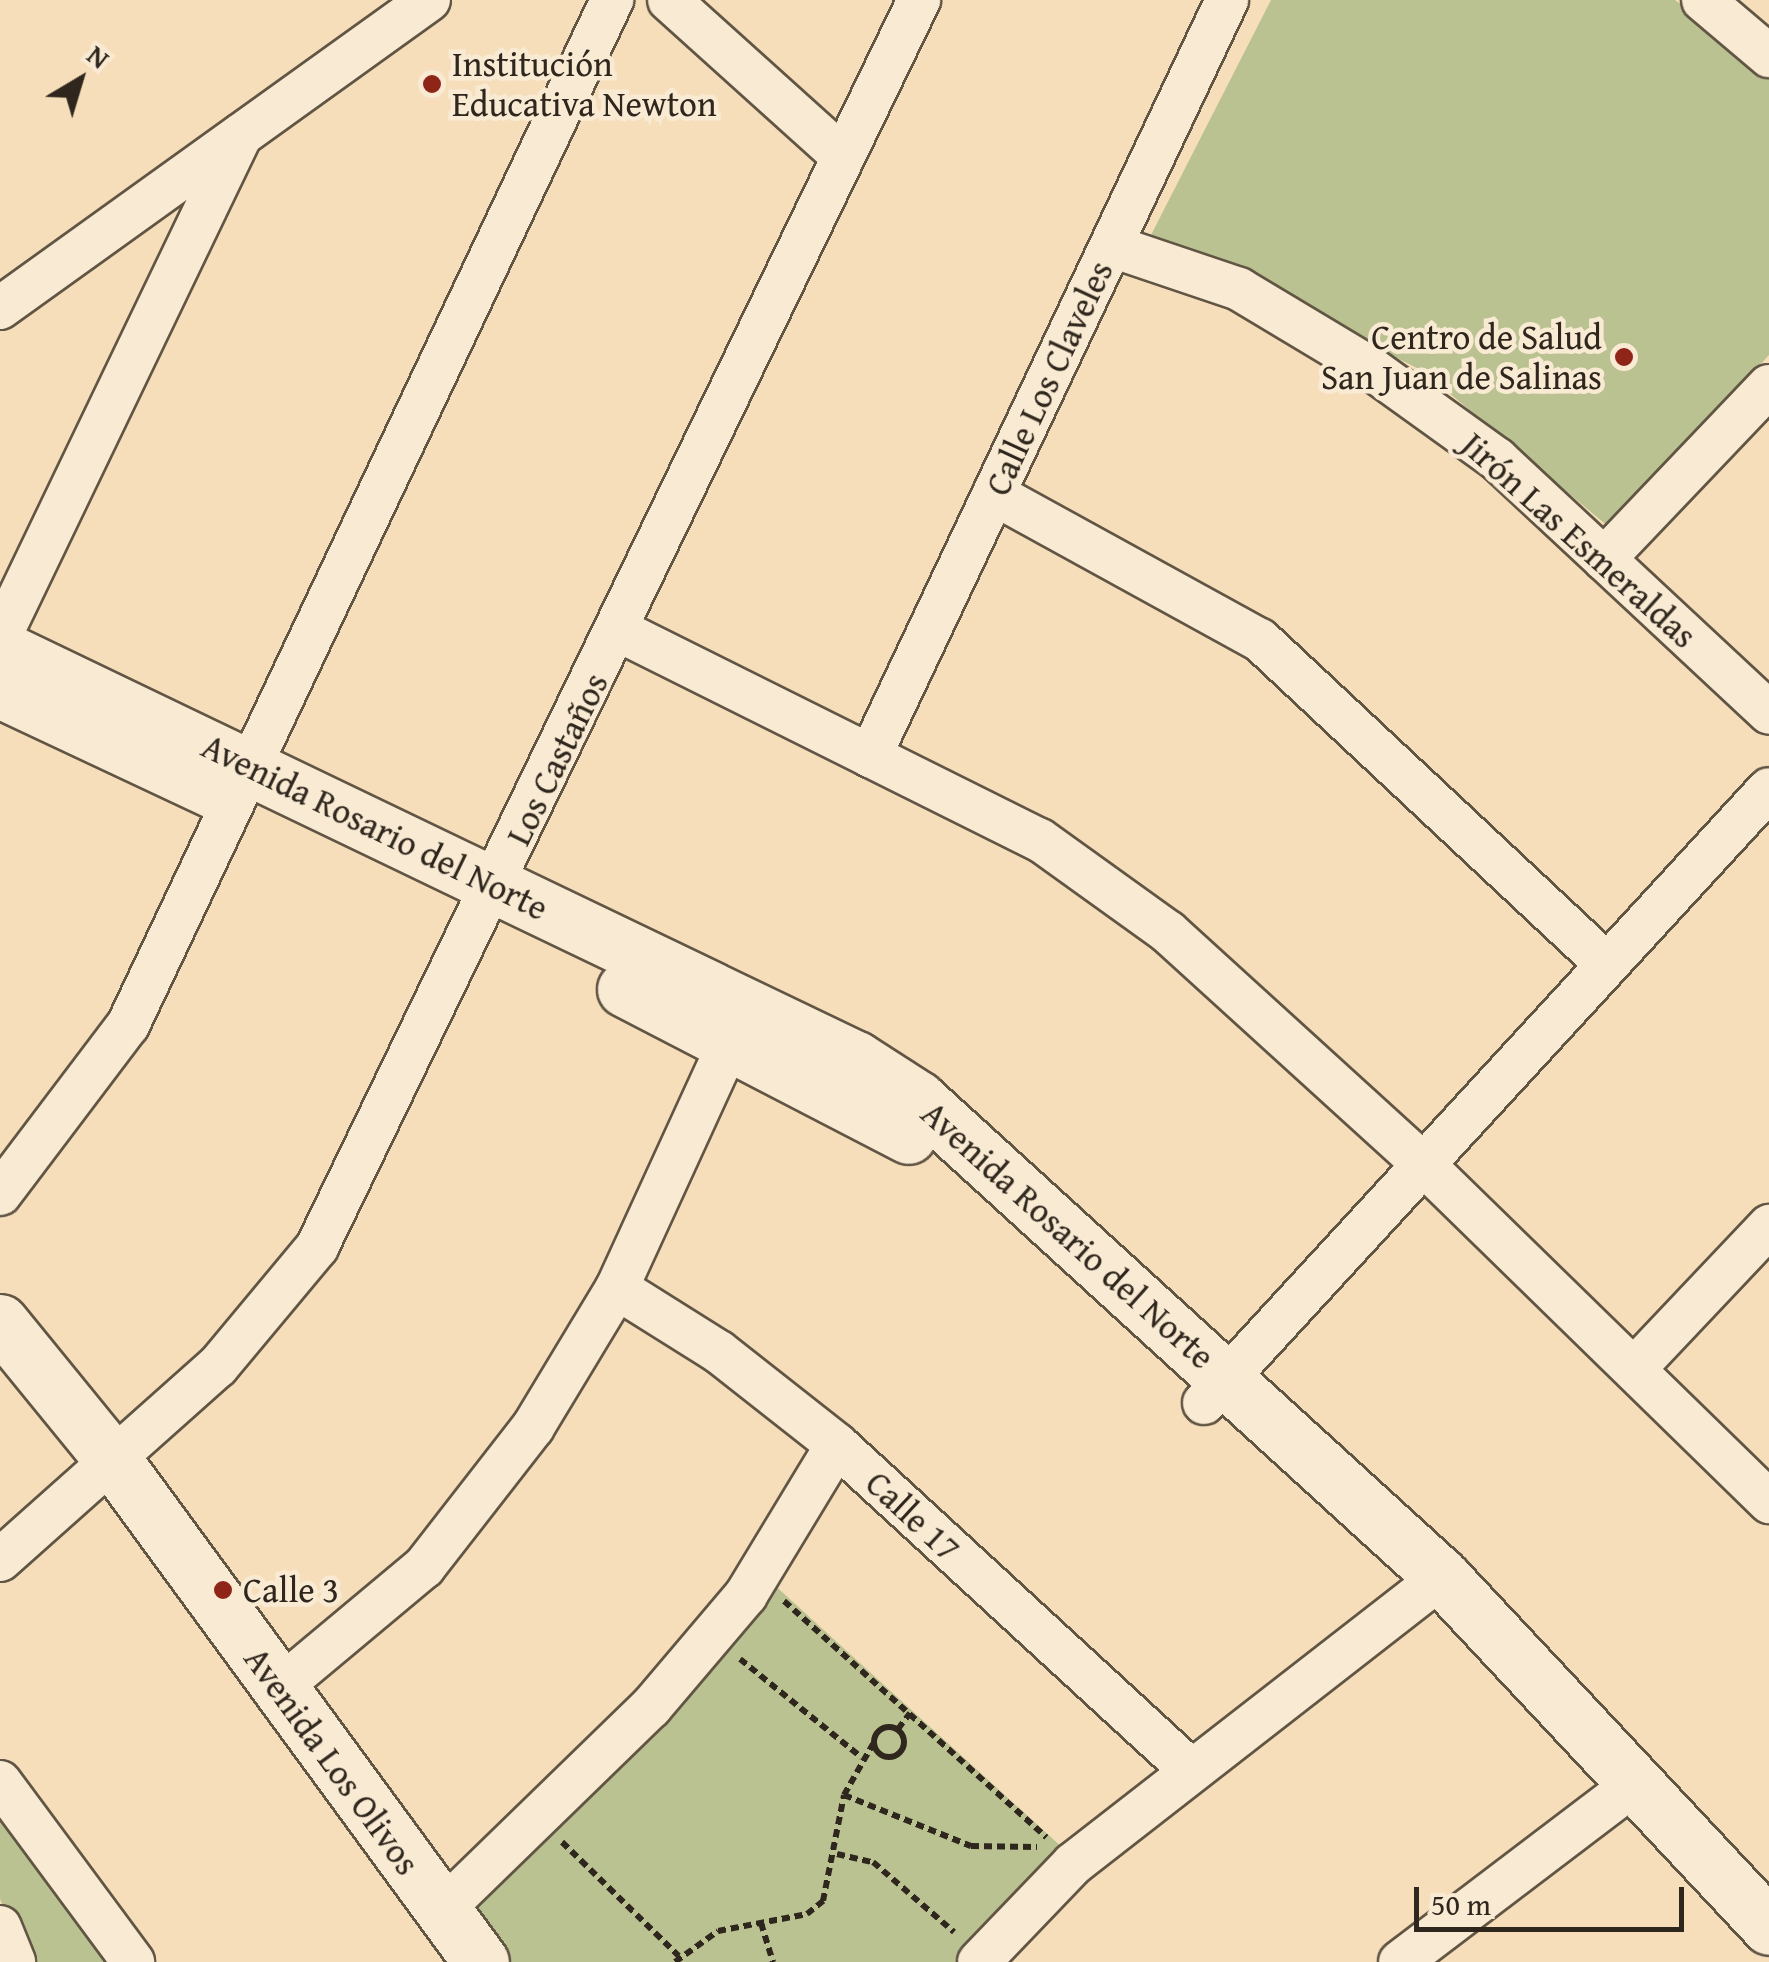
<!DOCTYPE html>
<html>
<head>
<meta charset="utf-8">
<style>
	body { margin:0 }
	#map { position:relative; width:1769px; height:1962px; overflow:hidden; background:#f6debb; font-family:"Gentium Book Plus",serif }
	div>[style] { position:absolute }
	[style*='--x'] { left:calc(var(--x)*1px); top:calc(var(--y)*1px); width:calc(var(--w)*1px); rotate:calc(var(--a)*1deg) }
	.green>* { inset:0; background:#bac292 }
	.path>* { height:6px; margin-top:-3px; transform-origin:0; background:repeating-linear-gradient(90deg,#2f271d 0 8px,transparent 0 13px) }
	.path>.ring { margin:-3px; padding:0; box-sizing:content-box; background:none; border:6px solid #2f271d; border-radius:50% }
	.roads { filter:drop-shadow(2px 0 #615544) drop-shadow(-2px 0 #615544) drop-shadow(0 2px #615544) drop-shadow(0 -2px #615544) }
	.minor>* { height:42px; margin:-21px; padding:0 21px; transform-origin:21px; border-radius:21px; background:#f9ead3 }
	.tertiary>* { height:55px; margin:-27.5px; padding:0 27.5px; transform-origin:27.5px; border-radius:27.5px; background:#f9ead3 }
	.dots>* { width:28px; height:28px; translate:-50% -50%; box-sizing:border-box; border:5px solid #f9ead3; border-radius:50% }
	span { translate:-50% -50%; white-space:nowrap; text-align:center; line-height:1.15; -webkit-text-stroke:9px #f9ead3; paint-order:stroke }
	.poi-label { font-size:35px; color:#2f271d }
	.left { translate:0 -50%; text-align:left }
	.right { translate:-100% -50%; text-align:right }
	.street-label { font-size:35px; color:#2f271d }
	.north { position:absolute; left:30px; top:30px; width:100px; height:100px; -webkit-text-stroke:8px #f9ead3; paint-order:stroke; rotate:38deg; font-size:28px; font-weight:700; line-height:40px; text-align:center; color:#2f271d }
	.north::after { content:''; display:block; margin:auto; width:35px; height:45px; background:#2f271d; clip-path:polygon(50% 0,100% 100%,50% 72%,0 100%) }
	.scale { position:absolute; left:1414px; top:1887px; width:270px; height:45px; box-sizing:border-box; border:5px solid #2f271d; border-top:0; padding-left:12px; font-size:30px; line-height:35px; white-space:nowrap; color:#2f271d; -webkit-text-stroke:8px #f9ead3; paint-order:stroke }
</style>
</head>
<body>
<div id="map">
	<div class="green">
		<i style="clip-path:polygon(1271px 0,1675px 0,1769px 71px,1769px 355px,1610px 528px,1423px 371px,1151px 235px)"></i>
		<i style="clip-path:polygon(770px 1581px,1065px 1850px,958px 1962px,502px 1962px,469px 1900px,590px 1797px,689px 1690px)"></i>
		<i style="clip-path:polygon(0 1796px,123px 1962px,26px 1962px,0 1899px)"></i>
	</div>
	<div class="path">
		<i style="--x:784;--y:1601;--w:353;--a:42"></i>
		<i style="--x:740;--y:1659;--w:156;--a:39"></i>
		<i class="ring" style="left:874px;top:1727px;width:24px;height:24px"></i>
		<i style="--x:898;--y:1729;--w:20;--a:-53"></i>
		<i style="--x:844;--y:1795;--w:137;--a:21.9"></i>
		<i style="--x:971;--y:1846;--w:66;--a:0.9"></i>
		<i style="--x:562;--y:1842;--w:163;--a:44.3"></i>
		<i style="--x:837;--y:1854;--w:37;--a:13"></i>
		<i style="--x:873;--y:1862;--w:107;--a:40.8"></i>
		<i style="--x:761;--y:1923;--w:41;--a:72.9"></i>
		<i style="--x:675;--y:1962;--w:53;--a:-35.8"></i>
		<i style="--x:718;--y:1931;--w:91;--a:-10.8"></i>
		<i style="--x:807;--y:1914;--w:21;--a:-39"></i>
		<i style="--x:823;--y:1901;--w:108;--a:-78.8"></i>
		<i style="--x:844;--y:1795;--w:59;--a:-60.4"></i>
	</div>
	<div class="roads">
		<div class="minor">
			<i style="--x:669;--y:0;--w:232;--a:42"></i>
			<i style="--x:1703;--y:0;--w:87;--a:40.3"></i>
			<i style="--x:1112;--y:246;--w:134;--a:18.7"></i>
			<i style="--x:1239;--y:289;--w:152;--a:31"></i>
			<i style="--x:1369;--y:367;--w:158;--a:35.7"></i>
			<i style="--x:1497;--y:459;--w:372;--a:43"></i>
			<i style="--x:0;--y:308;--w:528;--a:-35.68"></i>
			<i style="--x:994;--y:494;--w:303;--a:28.8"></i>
			<i style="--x:1260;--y:640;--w:474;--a:43.1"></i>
			<i style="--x:1604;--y:559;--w:239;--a:-46.4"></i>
			<i style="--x:620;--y:631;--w:469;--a:26.5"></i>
			<i style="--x:1040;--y:840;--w:158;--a:35.7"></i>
			<i style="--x:1168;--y:932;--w:342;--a:42.3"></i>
			<i style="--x:1421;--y:1162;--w:487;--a:44.3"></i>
			<i style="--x:0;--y:637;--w:557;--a:-64.36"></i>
			<i style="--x:870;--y:756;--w:836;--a:-64.72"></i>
			<i style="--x:0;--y:1194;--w:212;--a:-52.9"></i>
			<i style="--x:128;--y:1025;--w:1134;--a:-64.72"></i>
			<i style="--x:617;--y:1288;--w:120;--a:32.1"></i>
			<i style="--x:719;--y:1352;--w:150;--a:38.2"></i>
			<i style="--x:837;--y:1445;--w:478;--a:42.6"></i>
			<i style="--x:1634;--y:1369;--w:197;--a:-46.6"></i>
			<i style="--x:1204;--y:1403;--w:834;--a:-47.38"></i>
			<i style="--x:0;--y:1560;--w:292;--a:-41.7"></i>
			<i style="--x:218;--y:1366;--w:155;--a:-50.2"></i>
			<i style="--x:317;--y:1247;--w:1385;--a:-64.23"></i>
			<i style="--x:278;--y:1689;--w:190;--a:-39.9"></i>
			<i style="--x:424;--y:1567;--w:177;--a:-52.1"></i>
			<i style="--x:533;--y:1427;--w:162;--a:-58.9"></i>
			<i style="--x:617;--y:1288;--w:300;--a:-65.4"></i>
			<i style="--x:0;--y:1782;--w:224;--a:53.5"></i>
			<i style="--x:442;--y:1910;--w:291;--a:-44.2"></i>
			<i style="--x:651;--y:1707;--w:147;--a:-49.7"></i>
			<i style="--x:746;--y:1595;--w:175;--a:-58.8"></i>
			<i style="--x:0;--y:1927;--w:38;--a:68"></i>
			<i style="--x:979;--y:1962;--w:136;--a:-46.2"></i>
			<i style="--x:1073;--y:1864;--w:467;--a:-37.9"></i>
			<i style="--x:1400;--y:1962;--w:296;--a:-37.2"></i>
		</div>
		<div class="tertiary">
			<i style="--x:0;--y:648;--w:950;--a:25.65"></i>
			<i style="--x:856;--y:1059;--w:74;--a:32.8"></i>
			<i style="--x:918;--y:1099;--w:709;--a:42.37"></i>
			<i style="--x:1442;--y:1577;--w:479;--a:46.9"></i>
			<i style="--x:0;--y:690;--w:246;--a:25.2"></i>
			<i style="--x:625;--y:989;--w:319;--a:27.4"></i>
			<i style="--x:0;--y:1322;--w:183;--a:50.8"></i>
			<i style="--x:116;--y:1464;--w:617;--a:53.76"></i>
		</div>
	</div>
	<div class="dots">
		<i style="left:432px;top:84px;background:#8f2418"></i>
		<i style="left:1624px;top:357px;background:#8f2418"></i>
		<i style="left:223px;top:1590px;background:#8f2418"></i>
	</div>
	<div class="poi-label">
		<span class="left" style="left:452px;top:84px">Institución<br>Educativa Newton</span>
		<span class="right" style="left:1602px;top:357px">Centro de Salud<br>San Juan de Salinas</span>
		<span class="left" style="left:243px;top:1590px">Calle 3</span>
	</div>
	<div class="street-label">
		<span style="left:1049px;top:378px;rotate:-65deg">Calle Los Claveles</span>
		<span style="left:1579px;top:540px;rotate:42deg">Jirón Las Esmeraldas</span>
		<span style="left:557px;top:759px;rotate:-64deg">Los Castaños</span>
		<span style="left:375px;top:827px;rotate:26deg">Avenida Rosario del Norte</span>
		<span style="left:1068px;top:1235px;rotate:42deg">Avenida Rosario del Norte</span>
		<span style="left:913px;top:1516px;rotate:43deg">Calle 17</span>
		<span style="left:332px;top:1761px;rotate:54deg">Avenida Los Olivos</span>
	</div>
	<div class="north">N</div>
	<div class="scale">50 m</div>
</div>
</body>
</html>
